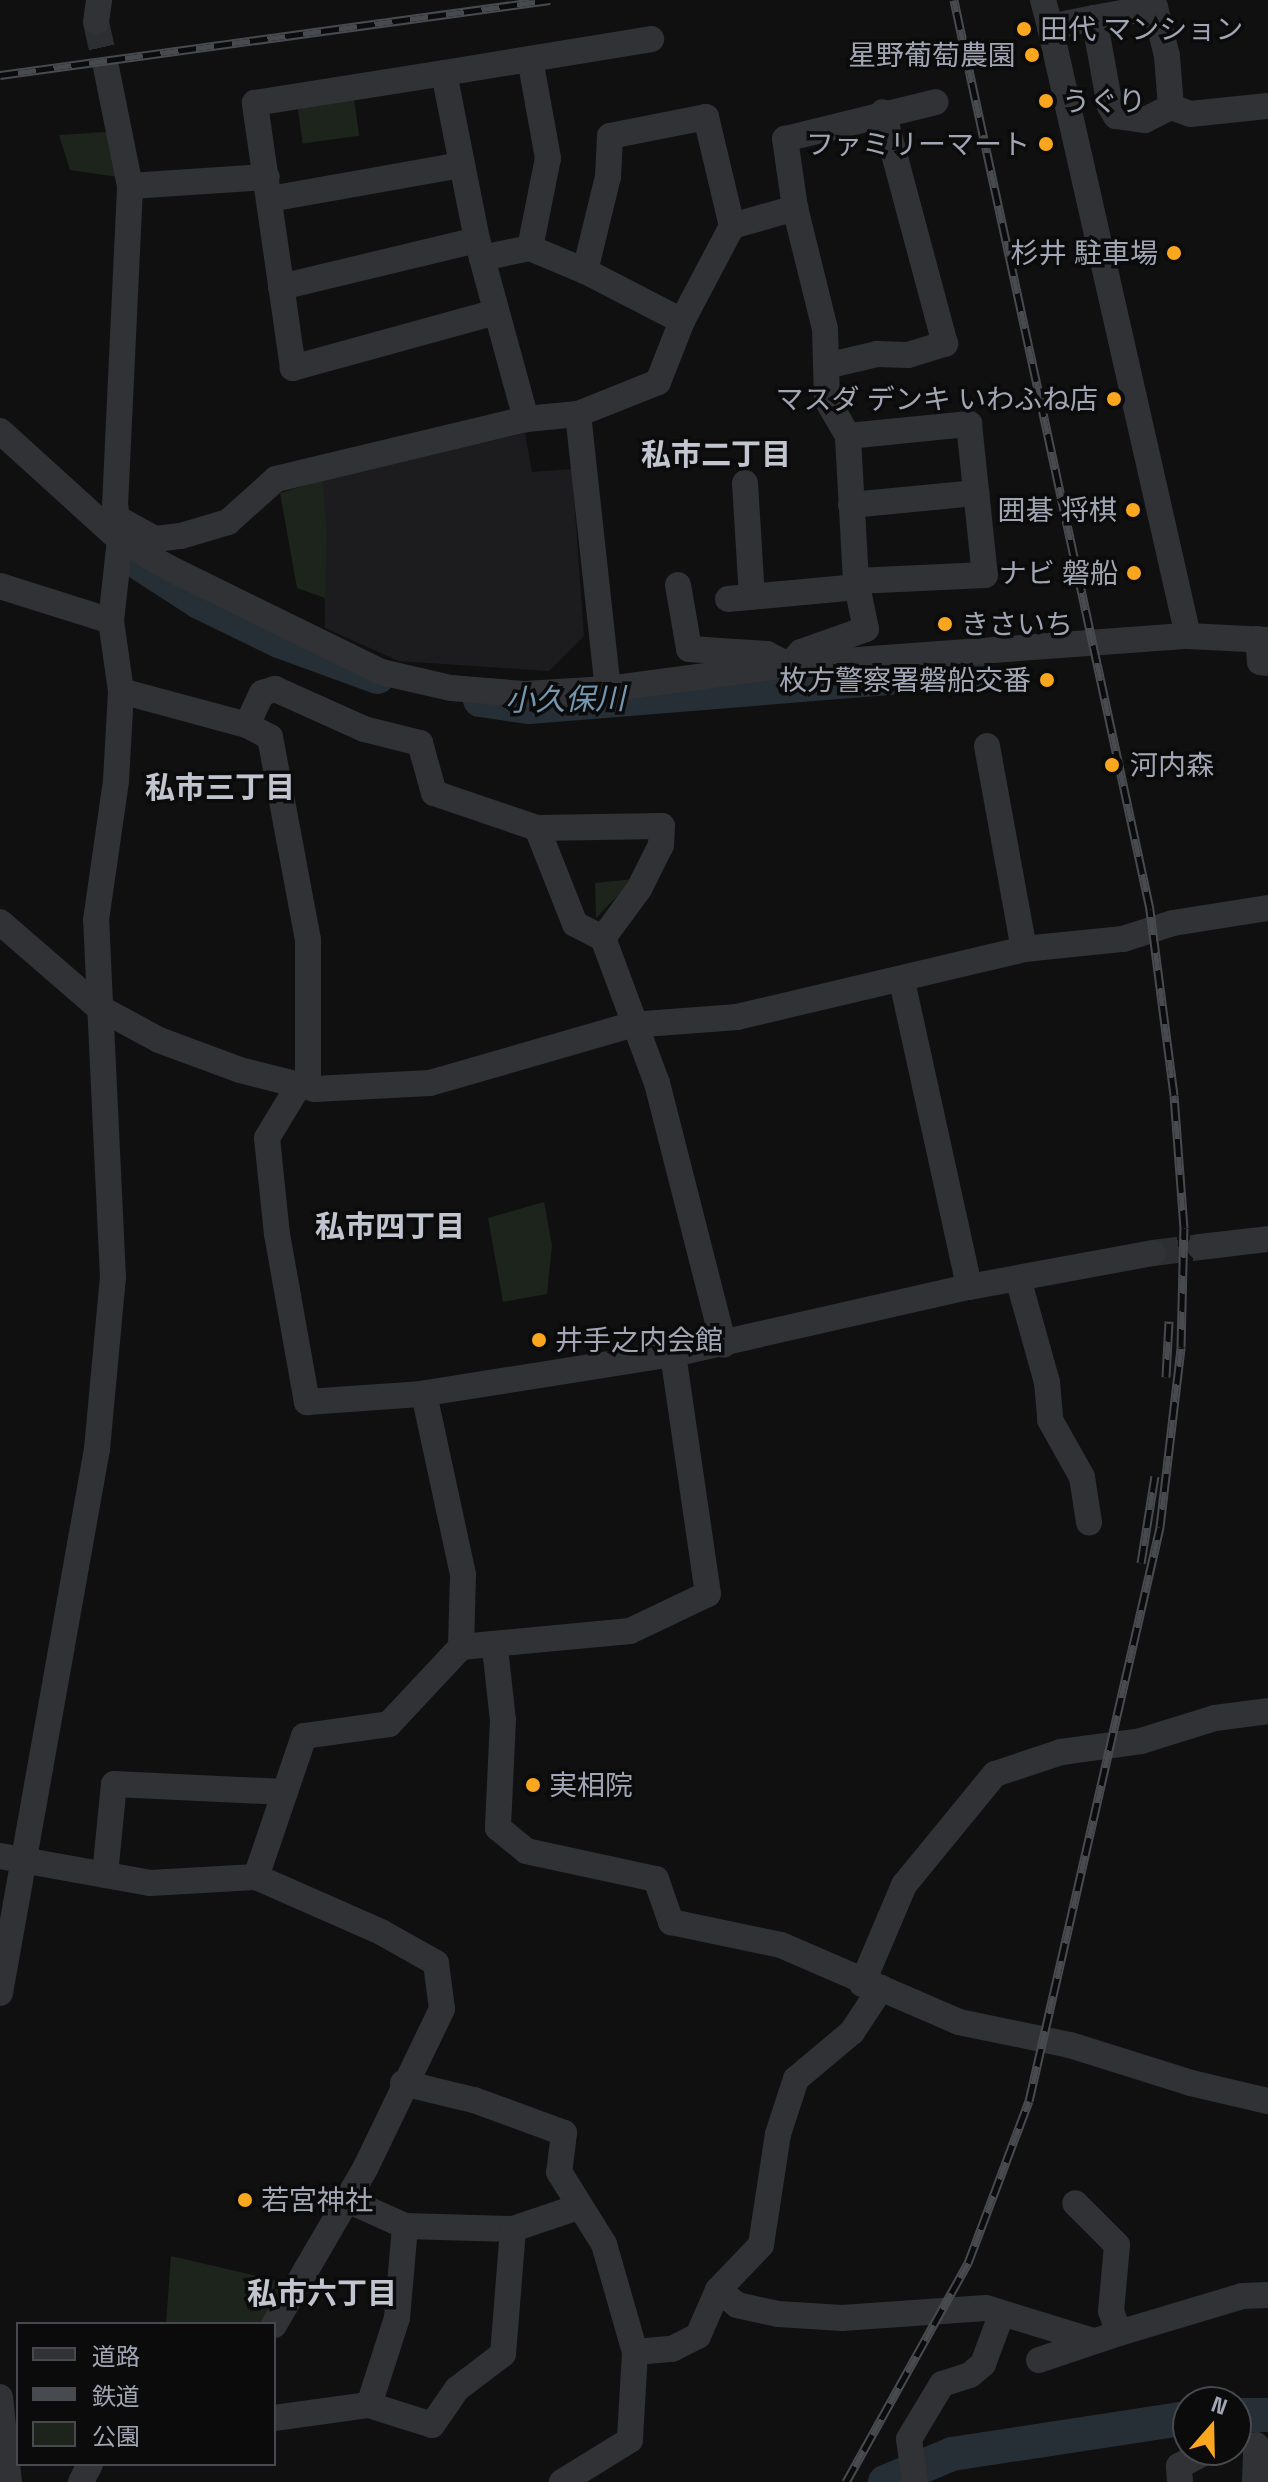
<!DOCTYPE html>
<html>
<head>
<meta charset="utf-8">
<style>
	body { margin:0 }
	#map { position:relative; width:1268px; height:2482px; overflow:hidden; background:#101011; font-family:"Space Grotesk","Noto Sans JP",sans-serif }
	div>[style] { position:absolute }
	[style*='--x'] { left:calc(var(--x)*1px); top:calc(var(--y)*1px); width:calc(var(--w)*1px); rotate:calc(var(--a)*1deg) }
	.built>* { inset:0; background:#1c1c1e }
	.green>* { inset:0; background:#1c241c; transform-origin:0 0 }
	.river>* { height:34px; margin:-17px; padding:0 17px; transform-origin:17px; border-radius:17px; background:#262f35 }
	.minor-tunnel>* { height:26px; margin-top:-13px; transform-origin:0; background:repeating-linear-gradient(90deg,#2d2e31 0 26px,transparent 0 39px) }
	.minor>* { height:26px; margin:-13px; padding:0 13px; transform-origin:13px; border-radius:13px; background:#303236 }
	.rail>* { height:9px; margin-top:-4.5px; transform-origin:0; background:repeating-linear-gradient(90deg,#0b0b0c 0 18px,#474a4f 0 36px); box-sizing:border-box; border-block:2px solid #474a4f }
	.dots>* { width:22px; height:22px; translate:-50% -50%; box-sizing:border-box; border:4px solid #0b0b0c; border-radius:50% }
	span { translate:-50% -50%; white-space:nowrap; text-align:center; line-height:1.15; -webkit-text-stroke:7px #0b0b0c; paint-order:stroke }
	.poi-label { font-size:28px; color:#a0a6b3 }
	.left { translate:0 -50%; text-align:left }
	.right { translate:-100% -50%; text-align:right }
	.neighbourhood-label { font-size:30px; color:#c1c5cf; font-weight:700 }
	.water-label { font-size:30px; color:#7497b0; font-style:italic }
	.legend { position:absolute; left:16px; top:2322px; width:260px; height:144px; box-sizing:border-box; background:#0b0b0c; border:2px solid #47494f; margin:0; padding:10px 14px; list-style:none; font-size:24px; color:#a0a6b3 }
	.legend li { display:flex; align-items:center; gap:16px; height:40px }
	.legend b { width:40px; border:2px solid #47494f }
	.north { position:absolute; left:1172px; top:2386px; width:80px; height:80px; box-sizing:border-box; background:#0b0b0c; border:2px solid #47494f; border-radius:50%; rotate:20deg; font-size:22px; font-weight:700; line-height:32px; text-align:center; color:#a0a6b3 }
	.north::after { content:''; display:block; margin:auto; width:28px; height:36px; background:#faa71f; clip-path:polygon(50% 0,100% 100%,50% 72%,0 100%) }
</style>
</head>
<body>
<div id="map">
	<div class="built">
		<i style="clip-path:polygon(525px 433px,532px 472px,572px 469px,584px 636px,549px 671px,399px 661px,325px 628px,323px 480px)"></i>
	</div>
	<div class="green">
		<i style="left:354px;top:99px;width:37px;height:57px;rotate:82deg"></i>
		<i style="clip-path:polygon(107px 132px,118px 177px,70px 170px,59px 135px)"></i>
		<i style="clip-path:polygon(323px 480px,327px 535px,325px 598px,297px 588px,280px 493px)"></i>
		<i style="clip-path:polygon(634px 879px,596px 918px,595px 883px)"></i>
		<i style="clip-path:polygon(544px 1202px,552px 1245px,547px 1294px,503px 1302px,488px 1218px)"></i>
		<i style="clip-path:polygon(171px 2256px,283px 2282px,265px 2324px,166px 2324px)"></i>
	</div>
	<div class="river">
		<i style="--x:134;--y:560;--w:77;--a:32.9"></i>
		<i style="--x:199;--y:602;--w:89;--a:26"></i>
		<i style="--x:279;--y:641;--w:105;--a:20"></i>
		<i style="--x:480;--y:700;--w:49;--a:8.1"></i>
		<i style="--x:529;--y:707;--w:450;--a:-4.6"></i>
		<i style="--x:1236;--y:2415;--w:32;--a:0"></i>
		<i style="--x:885;--y:2482;--w:73;--a:-22.7"></i>
		<i style="--x:952;--y:2454;--w:239;--a:-8.7"></i>
	</div>
	<div class="minor-tunnel">
		<i style="--x:96;--y:22;--w:51;--a:77.6"></i>
		<i style="--x:1153;--y:1253;--w:47;--a:-7.3"></i>
	</div>
	<div class="minor">
		<i style="--x:1043;--y:0;--w:28;--a:75"></i>
		<i style="--x:1094;--y:18;--w:45;--a:168.4"></i>
		<i style="--x:1050;--y:27;--w:624;--a:77.23"></i>
		<i style="--x:96;--y:22;--w:22;--a:-82"></i>
		<i style="--x:530;--y:59;--w:101;--a:79.7"></i>
		<i style="--x:548;--y:158;--w:92;--a:101.3"></i>
		<i style="--x:444;--y:73;--w:210;--a:-9.3"></i>
		<i style="--x:1171;--y:107;--w:51;--a:-94.5"></i>
		<i style="--x:1167;--y:56;--w:50;--a:-103.8"></i>
		<i style="--x:1155;--y:7;--w:62;--a:169.8"></i>
		<i style="--x:1094;--y:18;--w:89;--a:79.7"></i>
		<i style="--x:1110;--y:106;--w:12;--a:59"></i>
		<i style="--x:1116;--y:116;--w:29;--a:8"></i>
		<i style="--x:1145;--y:120;--w:29;--a:-27"></i>
		<i style="--x:1171;--y:107;--w:20;--a:20"></i>
		<i style="--x:1190;--y:114;--w:78;--a:-5.9"></i>
		<i style="--x:130;--y:186;--w:137;--a:-3.8"></i>
		<i style="--x:270;--y:199;--w:194;--a:-10.1"></i>
		<i style="--x:482;--y:258;--w:49;--a:-11.8"></i>
		<i style="--x:530;--y:248;--w:60;--a:22.7"></i>
		<i style="--x:281;--y:287;--w:202;--a:-13.5"></i>
		<i style="--x:496;--y:312;--w:211;--a:164.6"></i>
		<i style="--x:293;--y:368;--w:268;--a:-98.2"></i>
		<i style="--x:255;--y:103;--w:191;--a:-9"></i>
		<i style="--x:444;--y:73;--w:170;--a:78.8"></i>
		<i style="--x:477;--y:240;--w:186;--a:74.7"></i>
		<i style="--x:526;--y:419;--w:52;--a:-5.5"></i>
		<i style="--x:578;--y:414;--w:86;--a:-21.8"></i>
		<i style="--x:658;--y:382;--w:66;--a:-68.5"></i>
		<i style="--x:682;--y:321;--w:107;--a:-62.2"></i>
		<i style="--x:732;--y:226;--w:66;--a:-15.9"></i>
		<i style="--x:682;--y:321;--w:109;--a:-152.7"></i>
		<i style="--x:585;--y:271;--w:97;--a:-76.3"></i>
		<i style="--x:608;--y:177;--w:41;--a:-87.2"></i>
		<i style="--x:610;--y:136;--w:98;--a:-11.2"></i>
		<i style="--x:706;--y:117;--w:112;--a:76.6"></i>
		<i style="--x:830;--y:365;--w:48;--a:-13.2"></i>
		<i style="--x:877;--y:354;--w:31;--a:2"></i>
		<i style="--x:908;--y:355;--w:39;--a:-17"></i>
		<i style="--x:945;--y:344;--w:240;--a:-105"></i>
		<i style="--x:578;--y:414;--w:277;--a:83.8"></i>
		<i style="--x:0;--y:431;--w:162;--a:42.2"></i>
		<i style="--x:120;--y:540;--w:56;--a:29.7"></i>
		<i style="--x:169;--y:568;--w:236;--a:26.1"></i>
		<i style="--x:381;--y:672;--w:72;--a:12.9"></i>
		<i style="--x:451;--y:688;--w:73;--a:4.7"></i>
		<i style="--x:524;--y:694;--w:84;--a:-3.4"></i>
		<i style="--x:608;--y:689;--w:183;--a:-7.6"></i>
		<i style="--x:789;--y:665;--w:400;--a:-4.2"></i>
		<i style="--x:1188;--y:636;--w:80;--a:2.9"></i>
		<i style="--x:848;--y:436;--w:122;--a:-5.7"></i>
		<i style="--x:969;--y:424;--w:152;--a:84"></i>
		<i style="--x:985;--y:575;--w:129;--a:177.3"></i>
		<i style="--x:745;--y:483;--w:114;--a:86.5"></i>
		<i style="--x:851;--y:505;--w:126;--a:-5.5"></i>
		<i style="--x:117;--y:518;--w:43;--a:28.9"></i>
		<i style="--x:155;--y:539;--w:26;--a:-7"></i>
		<i style="--x:181;--y:536;--w:49;--a:-16.6"></i>
		<i style="--x:228;--y:522;--w:64;--a:-41.9"></i>
		<i style="--x:276;--y:479;--w:257;--a:-13.5"></i>
		<i style="--x:678;--y:585;--w:65;--a:80.2"></i>
		<i style="--x:689;--y:649;--w:78;--a:3.7"></i>
		<i style="--x:767;--y:654;--w:25;--a:27"></i>
		<i style="--x:789;--y:665;--w:18;--a:-47"></i>
		<i style="--x:801;--y:652;--w:69;--a:-19.5"></i>
		<i style="--x:866;--y:629;--w:49;--a:-101.8"></i>
		<i style="--x:856;--y:581;--w:145;--a:-93.2"></i>
		<i style="--x:848;--y:436;--w:42;--a:-120.3"></i>
		<i style="--x:827;--y:400;--w:71;--a:-91.6"></i>
		<i style="--x:825;--y:329;--w:125;--a:-103.9"></i>
		<i style="--x:795;--y:208;--w:70;--a:-98.2"></i>
		<i style="--x:785;--y:139;--w:155;--a:-13.8"></i>
		<i style="--x:0;--y:586;--w:116;--a:17.5"></i>
		<i style="--x:728;--y:599;--w:130;--a:-5.3"></i>
		<i style="--x:1258;--y:639;--w:23;--a:85"></i>
		<i style="--x:1260;--y:662;--w:8;--a:7"></i>
		<i style="--x:121;--y:691;--w:131;--a:15.1"></i>
		<i style="--x:247;--y:725;--w:26;--a:28"></i>
		<i style="--x:270;--y:737;--w:207;--a:79.4"></i>
		<i style="--x:308;--y:940;--w:147;--a:90"></i>
		<i style="--x:247;--y:725;--w:35;--a:-65"></i>
		<i style="--x:262;--y:693;--w:14;--a:-17"></i>
		<i style="--x:275;--y:689;--w:98;--a:24.2"></i>
		<i style="--x:364;--y:729;--w:58;--a:14"></i>
		<i style="--x:420;--y:743;--w:52;--a:74.4"></i>
		<i style="--x:434;--y:793;--w:109;--a:18.8"></i>
		<i style="--x:537;--y:828;--w:125;--a:-0.9"></i>
		<i style="--x:662;--y:826;--w:19;--a:93"></i>
		<i style="--x:661;--y:845;--w:49;--a:116.6"></i>
		<i style="--x:639;--y:889;--w:61;--a:126.3"></i>
		<i style="--x:987;--y:746;--w:206;--a:79.7"></i>
		<i style="--x:537;--y:828;--w:103;--a:68.4"></i>
		<i style="--x:575;--y:924;--w:31;--a:27"></i>
		<i style="--x:603;--y:938;--w:155;--a:69.6"></i>
		<i style="--x:657;--y:1083;--w:270;--a:75.7"></i>
		<i style="--x:0;--y:922;--w:130;--a:40.9"></i>
		<i style="--x:98;--y:1007;--w:69;--a:28.4"></i>
		<i style="--x:159;--y:1040;--w:86;--a:20.3"></i>
		<i style="--x:240;--y:1070;--w:77;--a:14.2"></i>
		<i style="--x:315;--y:1089;--w:115;--a:-3"></i>
		<i style="--x:430;--y:1083;--w:209;--a:-16.1"></i>
		<i style="--x:631;--y:1025;--w:106;--a:-4.3"></i>
		<i style="--x:737;--y:1017;--w:295;--a:-13.3"></i>
		<i style="--x:1024;--y:949;--w:100;--a:-5.8"></i>
		<i style="--x:1123;--y:939;--w:52;--a:-17.7"></i>
		<i style="--x:1173;--y:923;--w:96;--a:-9"></i>
		<i style="--x:902;--y:981;--w:313;--a:77.6"></i>
		<i style="--x:299;--y:1085;--w:62;--a:121.1"></i>
		<i style="--x:267;--y:1138;--w:97;--a:84.1"></i>
		<i style="--x:277;--y:1234;--w:171;--a:79.9"></i>
		<i style="--x:307;--y:1402;--w:113;--a:-4"></i>
		<i style="--x:420;--y:1394;--w:256;--a:-9"></i>
		<i style="--x:673;--y:1354;--w:303;--a:-12.8"></i>
		<i style="--x:969;--y:1287;--w:187;--a:-10.5"></i>
		<i style="--x:1200;--y:1247;--w:68;--a:-6.7"></i>
		<i style="--x:1019;--y:1282;--w:104;--a:74.4"></i>
		<i style="--x:1047;--y:1382;--w:38;--a:85"></i>
		<i style="--x:1050;--y:1420;--w:65;--a:60.7"></i>
		<i style="--x:1082;--y:1477;--w:46;--a:81.2"></i>
		<i style="--x:424;--y:1394;--w:185;--a:77.8"></i>
		<i style="--x:463;--y:1575;--w:72;--a:91.6"></i>
		<i style="--x:495;--y:1648;--w:72;--a:83.7"></i>
		<i style="--x:503;--y:1720;--w:108;--a:92.7"></i>
		<i style="--x:498;--y:1828;--w:36;--a:39"></i>
		<i style="--x:526;--y:1851;--w:133;--a:12.2"></i>
		<i style="--x:656;--y:1879;--w:46;--a:70.8"></i>
		<i style="--x:671;--y:1922;--w:112;--a:11.8"></i>
		<i style="--x:781;--y:1945;--w:194;--a:23.4"></i>
		<i style="--x:959;--y:2022;--w:113;--a:11.7"></i>
		<i style="--x:1070;--y:2045;--w:127;--a:17.4"></i>
		<i style="--x:1191;--y:2083;--w:79;--a:13.2"></i>
		<i style="--x:0;--y:1856;--w:152;--a:10.2"></i>
		<i style="--x:150;--y:1883;--w:106;--a:-3.2"></i>
		<i style="--x:256;--y:1877;--w:137;--a:23.7"></i>
		<i style="--x:381;--y:1932;--w:63;--a:29.4"></i>
		<i style="--x:436;--y:1963;--w:46;--a:82.6"></i>
		<i style="--x:442;--y:2009;--w:175;--a:115.7"></i>
		<i style="--x:366;--y:2167;--w:183;--a:120.2"></i>
		<i style="--x:105;--y:1875;--w:91;--a:-84.4"></i>
		<i style="--x:114;--y:1784;--w:171;--a:2.7"></i>
		<i style="--x:256;--y:1877;--w:149;--a:-71.2"></i>
		<i style="--x:304;--y:1736;--w:86;--a:-8"></i>
		<i style="--x:389;--y:1724;--w:105;--a:-46.9"></i>
		<i style="--x:461;--y:1647;--w:170;--a:-5.4"></i>
		<i style="--x:630;--y:1631;--w:86;--a:-25.4"></i>
		<i style="--x:708;--y:1594;--w:243;--a:-98.3"></i>
		<i style="--x:862;--y:1984;--w:108;--a:-67"></i>
		<i style="--x:904;--y:1885;--w:144;--a:-50.7"></i>
		<i style="--x:995;--y:1774;--w:70;--a:-18.4"></i>
		<i style="--x:1061;--y:1752;--w:81;--a:-7.8"></i>
		<i style="--x:1141;--y:1741;--w:77;--a:-17.3"></i>
		<i style="--x:1215;--y:1718;--w:53;--a:-7.5"></i>
		<i style="--x:0;--y:1993;--w:553;--a:-79.89"></i>
		<i style="--x:97;--y:1449;--w:172;--a:-84.7"></i>
		<i style="--x:113;--y:1278;--w:358;--a:-92.7"></i>
		<i style="--x:96;--y:920;--w:140;--a:-81.8"></i>
		<i style="--x:116;--y:781;--w:90;--a:-86.8"></i>
		<i style="--x:121;--y:691;--w:71;--a:-98.1"></i>
		<i style="--x:111;--y:621;--w:81;--a:-83.7"></i>
		<i style="--x:120;--y:540;--w:34;--a:-98"></i>
		<i style="--x:115;--y:506;--w:320;--a:-87.3"></i>
		<i style="--x:130;--y:186;--w:116;--a:-101.4"></i>
		<i style="--x:403;--y:2083;--w:73;--a:13.5"></i>
		<i style="--x:474;--y:2100;--w:96;--a:20.1"></i>
		<i style="--x:564;--y:2133;--w:39;--a:97"></i>
		<i style="--x:559;--y:2172;--w:85;--a:58"></i>
		<i style="--x:604;--y:2244;--w:112;--a:74"></i>
		<i style="--x:635;--y:2352;--w:88;--a:93.3"></i>
		<i style="--x:630;--y:2440;--w:80;--a:148.3"></i>
		<i style="--x:347;--y:2200;--w:64;--a:24.1"></i>
		<i style="--x:405;--y:2226;--w:108;--a:1.6"></i>
		<i style="--x:513;--y:2229;--w:69;--a:-18.7"></i>
		<i style="--x:718;--y:2290;--w:24;--a:38"></i>
		<i style="--x:737;--y:2305;--w:42;--a:12.4"></i>
		<i style="--x:778;--y:2314;--w:64;--a:3.6"></i>
		<i style="--x:842;--y:2318;--w:144;--a:-4"></i>
		<i style="--x:986;--y:2308;--w:112;--a:17.1"></i>
		<i style="--x:1119;--y:2333;--w:128;--a:-16.7"></i>
		<i style="--x:1242;--y:2296;--w:26;--a:-2"></i>
		<i style="--x:635;--y:2352;--w:37;--a:-5"></i>
		<i style="--x:672;--y:2349;--w:29;--a:-27"></i>
		<i style="--x:698;--y:2336;--w:50;--a:-66.5"></i>
		<i style="--x:718;--y:2290;--w:62;--a:-46.3"></i>
		<i style="--x:761;--y:2245;--w:112;--a:-81.3"></i>
		<i style="--x:778;--y:2134;--w:58;--a:-71.9"></i>
		<i style="--x:796;--y:2079;--w:73;--a:-40"></i>
		<i style="--x:852;--y:2032;--w:53;--a:-56.6"></i>
		<i style="--x:1039;--y:2360;--w:84;--a:-18.6"></i>
		<i style="--x:1119;--y:2333;--w:23;--a:-110"></i>
		<i style="--x:1111;--y:2311;--w:66;--a:-84.8"></i>
		<i style="--x:1117;--y:2245;--w:59;--a:-135"></i>
		<i style="--x:0;--y:2397;--w:85;--a:84"></i>
		<i style="--x:369;--y:2405;--w:91;--a:-72.2"></i>
		<i style="--x:397;--y:2318;--w:92;--a:-85"></i>
		<i style="--x:274;--y:2418;--w:96;--a:-7.8"></i>
		<i style="--x:369;--y:2405;--w:66;--a:17.6"></i>
		<i style="--x:432;--y:2425;--w:44;--a:-55.2"></i>
		<i style="--x:457;--y:2389;--w:58;--a:-37.3"></i>
		<i style="--x:503;--y:2354;--w:125;--a:-85.4"></i>
		<i style="--x:81;--y:2482;--w:20;--a:-63"></i>
		<i style="--x:915;--y:2482;--w:43;--a:-97.9"></i>
		<i style="--x:909;--y:2439;--w:64;--a:-59"></i>
		<i style="--x:942;--y:2384;--w:29;--a:-18"></i>
		<i style="--x:970;--y:2375;--w:17;--a:-40"></i>
		<i style="--x:983;--y:2364;--w:54;--a:-69.6"></i>
		<i style="--x:1180;--y:2482;--w:16;--a:-94"></i>
		<i style="--x:1179;--y:2466;--w:34;--a:-28"></i>
		<i style="--x:1255;--y:2482;--w:37;--a:-88"></i>
	</div>
	<div class="rail">
		<i style="--x:0;--y:75;--w:555;--a:-7.77"></i>
		<i style="--x:1166;--y:1377;--w:56;--a:-86.9"></i>
		<i style="--x:1141;--y:1563;--w:88;--a:-80.9"></i>
		<i style="--x:846;--y:2482;--w:251;--a:-60.9"></i>
		<i style="--x:968;--y:2263;--w:173;--a:-69.4"></i>
		<i style="--x:1029;--y:2101;--w:589;--a:-77.14"></i>
		<i style="--x:1160;--y:1527;--w:181;--a:-83.3"></i>
		<i style="--x:1181;--y:1347;--w:119;--a:-88.6"></i>
		<i style="--x:1184;--y:1228;--w:133;--a:-94.3"></i>
		<i style="--x:1174;--y:1095;--w:188;--a:-97.4"></i>
		<i style="--x:1150;--y:909;--w:930;--a:-102.17"></i>
	</div>
	<div class="dots">
		<i style="left:1024px;top:29px;background:#faa71f"></i>
		<i style="left:1032px;top:55px;background:#faa71f"></i>
		<i style="left:1046px;top:101px;background:#faa71f"></i>
		<i style="left:1046px;top:144px;background:#faa71f"></i>
		<i style="left:1174px;top:253px;background:#faa71f"></i>
		<i style="left:1114px;top:399px;background:#faa71f"></i>
		<i style="left:1133px;top:510px;background:#faa71f"></i>
		<i style="left:1134px;top:573px;background:#faa71f"></i>
		<i style="left:945px;top:624px;background:#faa71f"></i>
		<i style="left:1047px;top:680px;background:#faa71f"></i>
		<i style="left:1112px;top:765px;background:#faa71f"></i>
		<i style="left:539px;top:1340px;background:#faa71f"></i>
		<i style="left:533px;top:1785px;background:#faa71f"></i>
		<i style="left:245px;top:2200px;background:#faa71f"></i>
	</div>
	<div class="poi-label">
		<span class="left" style="left:1040px;top:29px">田代 マンション</span>
		<span class="right" style="left:1016px;top:55px">星野葡萄農園</span>
		<span class="left" style="left:1062px;top:101px">うぐり</span>
		<span class="right" style="left:1030px;top:144px">ファミリーマート</span>
		<span class="right" style="left:1158px;top:253px">杉井 駐車場</span>
		<span class="right" style="left:1098px;top:399px">マスダ デンキ いわふね店</span>
		<span class="right" style="left:1117px;top:510px">囲碁 将棋</span>
		<span class="right" style="left:1118px;top:573px">ナビ 磐船</span>
		<span class="left" style="left:961px;top:624px">きさいち</span>
		<span class="right" style="left:1031px;top:680px">枚方警察署磐船交番</span>
		<span class="left" style="left:1130px;top:765px">河内森</span>
		<span class="left" style="left:555px;top:1340px">井手之内会館</span>
		<span class="left" style="left:549px;top:1785px">実相院</span>
		<span class="left" style="left:261px;top:2200px">若宮神社</span>
	</div>
	<div class="neighbourhood-label">
		<span style="left:716px;top:455px">私市二丁目</span>
		<span style="left:220px;top:788px">私市三丁目</span>
		<span style="left:390px;top:1227px">私市四丁目</span>
		<span style="left:322px;top:2294px">私市六丁目</span>
	</div>
	<div class="water-label">
		<span style="left:565px;top:700px;rotate:-1deg">小久保川</span>
	</div>
	<ul class="legend">
	<li><b style="height:10px;background:#303236"></b>道路</li>
	<li><b style="height:10px;background:#474a4f"></b>鉄道</li>
	<li><b style="height:22px;background:#1c241c"></b>公園</li>
	</ul>
	<div class="north">N</div>
</div>
</body>
</html>
